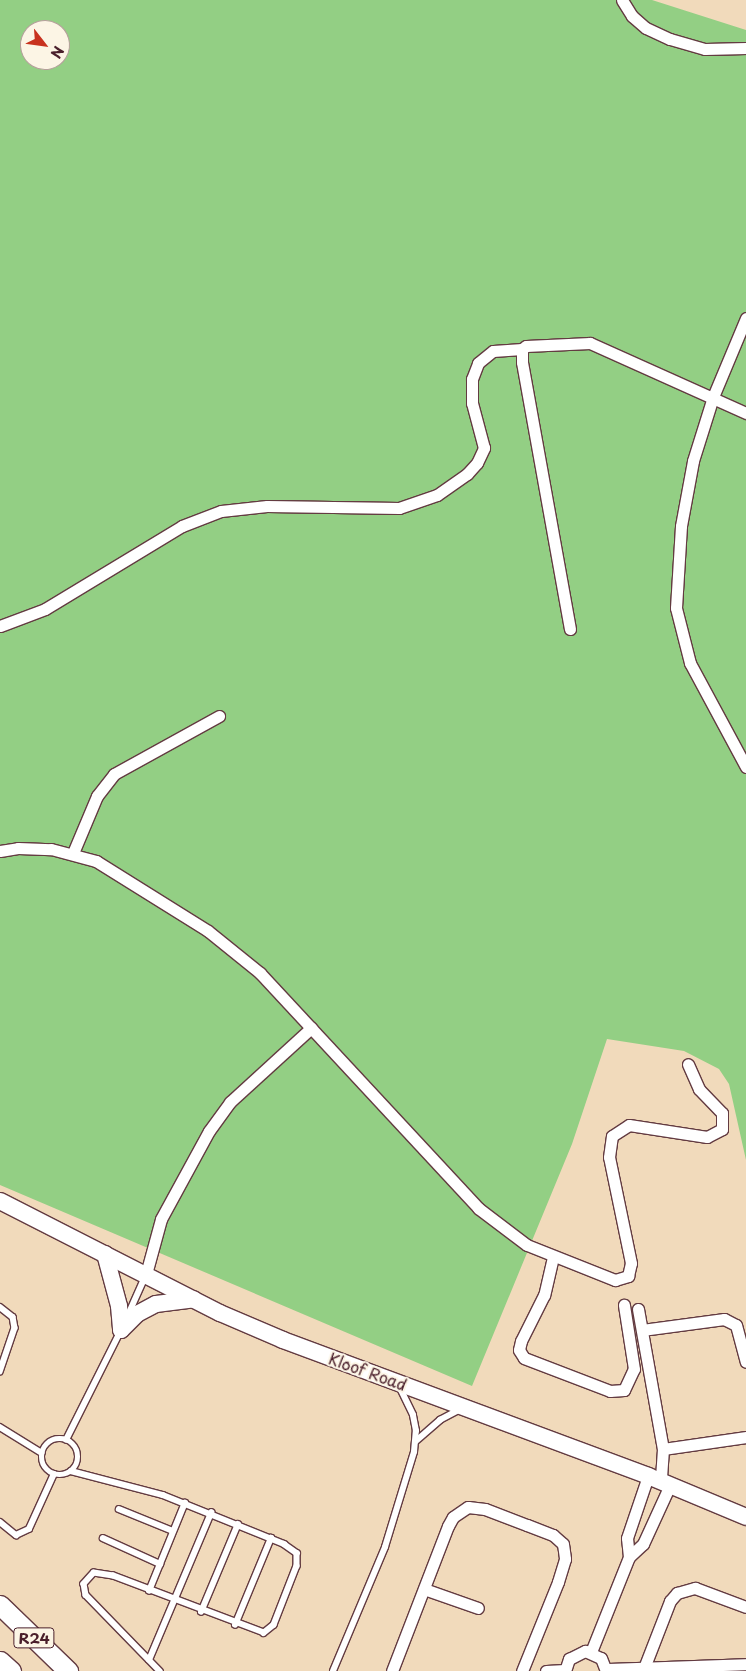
<!DOCTYPE html>
<html>
<head>
<meta charset="utf-8">
<style>
	body { margin:0 }
	#map { position:relative; width:746px; height:1671px; overflow:hidden; background:#f1dabb; font-family:"Playpen Sans",sans-serif }
	div>[style] { position:absolute }
	[style*='--x'] { left:calc(var(--x)*1px); top:calc(var(--y)*1px); width:calc(var(--w)*1px); rotate:calc(var(--a)*1deg) }
	.green>* { inset:0; background:#93cf84 }
	.roads { filter:drop-shadow(1px 0 #633b41) drop-shadow(-1px 0 #633b41) drop-shadow(0 1px #633b41) drop-shadow(0 -1px #633b41) }
	.lane>* { height:5.5px; margin:-2.75px; padding:0 2.75px; transform-origin:2.75px; border-radius:2.75px; background:#fff }
	.lane>.ring { margin:-2.75px; padding:0; box-sizing:content-box; background:none; border:5.5px solid #fff; border-radius:50% }
	.street>* { height:11px; margin:-5.5px; padding:0 5.5px; transform-origin:5.5px; border-radius:5.5px; background:#fff }
	.secondary>* { height:16px; margin:-8px; padding:0 8px; transform-origin:8px; border-radius:8px; background:#fff }
	.primary>* { height:19px; margin:-9.5px; padding:0 9.5px; transform-origin:9.5px; border-radius:9.5px; background:#fff }
	span { translate:-50% -50%; white-space:nowrap; text-align:center; line-height:1.15; -webkit-text-stroke:4px #fcf5e5; paint-order:stroke }
	.shield-label span { padding:1px 4px; background:#fcf5e5; border:1px solid; border-radius:4px; -webkit-text-stroke-width:0 }
	.shield-label { font-size:15px; color:#4a1f2b; font-weight:700 }
	.street-label { font-size:16px; color:#4a1f2b }
	.north { position:absolute; left:20px; top:20px; width:50px; height:50px; box-sizing:border-box; background:#fcf5e5; border:1px solid #b59f9b; border-radius:50%; rotate:120deg; font-size:14px; font-weight:700; line-height:20px; text-align:center; color:#4a1f2b }
	.north::after { content:''; display:block; margin:auto; width:18px; height:22px; background:#c8321e; clip-path:polygon(50% 0,100% 100%,50% 72%,0 100%) }
</style>
</head>
<body>
<div id="map">
	<div class="green">
		<i style="clip-path:polygon(evenodd,0 0,652px 0,746px 30px,746px 1160px,729px 1084px,719px 1069px,684px 1051px,607px 1039px,572px 1144px,472px 1386px,0 1185px,0 0,30px 30px,60px 30px,60px 60px,30px 60px,30px 30px)"></i>
	</div>
	<div class="roads">
		<div class="lane">
			<i style="--x:0;--y:1307;--w:16;--a:38"></i>
			<i style="--x:13;--y:1317;--w:11;--a:80"></i>
			<i style="--x:15;--y:1328;--w:46;--a:108.8"></i>
			<i style="--x:128;--y:1315;--w:42;--a:-65.9"></i>
			<i style="--x:0;--y:1427;--w:49;--a:31.8"></i>
			<i class="ring" style="left:42px;top:1439px;width:30.5px;height:30.5px"></i>
			<i style="--x:66;--y:1440;--w:121;--a:-63.4"></i>
			<i style="--x:416;--y:1441;--w:32;--a:-41"></i>
			<i style="--x:440;--y:1420;--w:21;--a:-28"></i>
			<i style="--x:71;--y:1471;--w:95;--a:14.6"></i>
			<i style="--x:163;--y:1495;--w:131;--a:22"></i>
			<i style="--x:284;--y:1544;--w:16;--a:35"></i>
			<i style="--x:297;--y:1553;--w:13;--a:90"></i>
			<i style="--x:297;--y:1566;--w:63;--a:111.3"></i>
			<i style="--x:274;--y:1625;--w:13;--a:141"></i>
			<i style="--x:264;--y:1633;--w:161;--a:-159.3"></i>
			<i style="--x:113;--y:1576;--w:19;--a:-171"></i>
			<i style="--x:94;--y:1573;--w:15;--a:132"></i>
			<i style="--x:84;--y:1584;--w:11;--a:80"></i>
			<i style="--x:86;--y:1595;--w:106;--a:45.8"></i>
			<i style="--x:119;--y:1509;--w:58;--a:22.2"></i>
			<i style="--x:0;--y:1522;--w:21;--a:39"></i>
			<i style="--x:16;--y:1535;--w:14;--a:-25"></i>
			<i style="--x:29;--y:1529;--w:60;--a:-65.6"></i>
			<i style="--x:103;--y:1538;--w:63;--a:24.5"></i>
			<i style="--x:149;--y:1591;--w:95;--a:-67.8"></i>
			<i style="--x:201;--y:1612;--w:95;--a:-67.2"></i>
			<i style="--x:235;--y:1625;--w:94;--a:-67.5"></i>
			<i style="--x:149;--y:1660;--w:160;--a:-67.1"></i>
			<i style="--x:333;--y:1671;--w:134;--a:-67.2"></i>
			<i style="--x:385;--y:1547;--w:99;--a:-73"></i>
			<i style="--x:414;--y:1452;--w:21;--a:-85"></i>
			<i style="--x:416;--y:1431;--w:16;--a:-101"></i>
			<i style="--x:413;--y:1415;--w:32;--a:-116"></i>
		</div>
		<div class="street">
			<i style="--x:622;--y:0;--w:19;--a:58"></i>
			<i style="--x:632;--y:16;--w:18;--a:41"></i>
			<i style="--x:646;--y:28;--w:26;--a:25"></i>
			<i style="--x:670;--y:39;--w:36;--a:16"></i>
			<i style="--x:705;--y:49;--w:41;--a:-1.4"></i>
			<i style="--x:746;--y:318;--w:86;--a:112.7"></i>
			<i style="--x:713;--y:397;--w:67;--a:107.4"></i>
			<i style="--x:693;--y:461;--w:66;--a:100.5"></i>
			<i style="--x:681;--y:526;--w:82;--a:93.5"></i>
			<i style="--x:676;--y:608;--w:57;--a:75.7"></i>
			<i style="--x:690;--y:663;--w:118;--a:61.7"></i>
			<i style="--x:0;--y:626;--w:48;--a:-20.7"></i>
			<i style="--x:45;--y:609;--w:160;--a:-31.2"></i>
			<i style="--x:182;--y:526;--w:42;--a:-21"></i>
			<i style="--x:221;--y:511;--w:46;--a:-6.2"></i>
			<i style="--x:267;--y:506;--w:132;--a:0.9"></i>
			<i style="--x:399;--y:508;--w:40;--a:-18.9"></i>
			<i style="--x:437;--y:495;--w:37;--a:-35"></i>
			<i style="--x:467;--y:474;--w:15;--a:-48"></i>
			<i style="--x:477;--y:463;--w:17;--a:-65"></i>
			<i style="--x:484;--y:448;--w:47;--a:-104.9"></i>
			<i style="--x:472;--y:403;--w:24;--a:-90"></i>
			<i style="--x:472;--y:379;--w:17;--a:-69"></i>
			<i style="--x:478;--y:363;--w:19;--a:-39"></i>
			<i style="--x:493;--y:351;--w:29;--a:-4"></i>
			<i style="--x:570;--y:629;--w:271;--a:-100.2"></i>
			<i style="--x:522;--y:362;--w:13;--a:-90"></i>
			<i style="--x:522;--y:349;--w:5;--a:-37"></i>
			<i style="--x:526;--y:346;--w:64;--a:-2.7"></i>
			<i style="--x:590;--y:343;--w:171;--a:24.2"></i>
			<i style="--x:0;--y:851;--w:18;--a:-9"></i>
			<i style="--x:18;--y:848;--w:33;--a:2"></i>
			<i style="--x:51;--y:849;--w:47;--a:14.9"></i>
			<i style="--x:96;--y:861;--w:132;--a:32"></i>
			<i style="--x:208;--y:931;--w:67;--a:38.9"></i>
			<i style="--x:260;--y:973;--w:321;--a:47.1"></i>
			<i style="--x:478;--y:1208;--w:61;--a:37.1"></i>
			<i style="--x:527;--y:1245;--w:95;--a:21.7"></i>
			<i style="--x:615;--y:1280;--w:14;--a:-17"></i>
			<i style="--x:628;--y:1276;--w:13;--a:-77"></i>
			<i style="--x:631;--y:1263;--w:108;--a:-101.7"></i>
			<i style="--x:609;--y:1157;--w:21;--a:-82"></i>
			<i style="--x:612;--y:1136;--w:20;--a:-33"></i>
			<i style="--x:629;--y:1125;--w:79;--a:8.7"></i>
			<i style="--x:707;--y:1137;--w:17;--a:-28"></i>
			<i style="--x:722;--y:1129;--w:16;--a:-90"></i>
			<i style="--x:722;--y:1113;--w:33;--a:-134"></i>
			<i style="--x:699;--y:1089;--w:27;--a:-114"></i>
			<i style="--x:73;--y:853;--w:62;--a:-67.2"></i>
			<i style="--x:97;--y:796;--w:28;--a:-52"></i>
			<i style="--x:114;--y:774;--w:120;--a:-28.9"></i>
			<i style="--x:553;--y:1257;--w:39;--a:103"></i>
			<i style="--x:544;--y:1295;--w:51;--a:116.6"></i>
			<i style="--x:521;--y:1341;--w:9;--a:103"></i>
			<i style="--x:519;--y:1350;--w:9;--a:58"></i>
			<i style="--x:524;--y:1358;--w:92;--a:21"></i>
			<i style="--x:610;--y:1391;--w:14;--a:-4"></i>
			<i style="--x:624;--y:1390;--w:23;--a:-65"></i>
			<i style="--x:634;--y:1369;--w:65;--a:-98.9"></i>
			<i style="--x:146;--y:1274;--w:57;--a:-74.7"></i>
			<i style="--x:161;--y:1219;--w:100;--a:-61.4"></i>
			<i style="--x:209;--y:1131;--w:36;--a:-54"></i>
			<i style="--x:230;--y:1102;--w:110;--a:-42.4"></i>
			<i style="--x:638;--y:1309;--w:142;--a:79.9"></i>
			<i style="--x:663;--y:1449;--w:32;--a:94"></i>
			<i style="--x:642;--y:1330;--w:83;--a:-7.6"></i>
			<i style="--x:724;--y:1319;--w:13;--a:27"></i>
			<i style="--x:736;--y:1325;--w:38;--a:75"></i>
			<i style="--x:663;--y:1449;--w:84;--a:-8.2"></i>
			<i style="--x:629;--y:1557;--w:19;--a:-96"></i>
			<i style="--x:627;--y:1538;--w:65;--a:-71.3"></i>
			<i style="--x:424;--y:1589;--w:57;--a:19.4"></i>
			<i style="--x:591;--y:1652;--w:102;--a:-68.2"></i>
			<i style="--x:629;--y:1557;--w:19;--a:-43"></i>
			<i style="--x:643;--y:1544;--w:65;--a:-65.4"></i>
			<i style="--x:644;--y:1668;--w:72;--a:-68.8"></i>
			<i style="--x:670;--y:1601;--w:11;--a:-49"></i>
			<i style="--x:677;--y:1593;--w:19;--a:-16"></i>
			<i style="--x:695;--y:1588;--w:54;--a:20.4"></i>
			<i style="--x:606;--y:1669;--w:140;--a:-2"></i>
			<i style="--x:392;--y:1671;--w:155;--a:-68.9"></i>
			<i style="--x:448;--y:1526;--w:10;--a:-61"></i>
			<i style="--x:453;--y:1517;--w:18;--a:-34"></i>
			<i style="--x:468;--y:1507;--w:17;--a:7"></i>
			<i style="--x:485;--y:1509;--w:45;--a:20.9"></i>
			<i style="--x:527;--y:1525;--w:28;--a:21"></i>
			<i style="--x:553;--y:1535;--w:13;--a:42"></i>
			<i style="--x:563;--y:1544;--w:15;--a:82"></i>
			<i style="--x:565;--y:1559;--w:24;--a:107"></i>
			<i style="--x:558;--y:1582;--w:96;--a:112"></i>
			<i style="--x:546;--y:1671;--w:19;--a:-3"></i>
			<i style="--x:565;--y:1671;--w:13;--a:-72"></i>
			<i style="--x:569;--y:1659;--w:18;--a:-27"></i>
			<i style="--x:585;--y:1651;--w:17;--a:24"></i>
			<i style="--x:601;--y:1658;--w:14;--a:69"></i>
		</div>
		<div class="secondary">
			<i style="--x:0;--y:1201;--w:247;--a:27"></i>
			<i style="--x:220;--y:1313;--w:69;--a:23.2"></i>
			<i style="--x:283;--y:1340;--w:390;--a:20.4"></i>
			<i style="--x:648;--y:1476;--w:106;--a:22.7"></i>
			<i style="--x:105;--y:1254;--w:54;--a:74.9"></i>
			<i style="--x:119;--y:1306;--w:24;--a:85"></i>
			<i style="--x:121;--y:1330;--w:23;--a:-45"></i>
			<i style="--x:137;--y:1314;--w:21;--a:-28"></i>
			<i style="--x:156;--y:1304;--w:38;--a:-7"></i>
		</div>
		<div class="primary">
			<i style="--x:0;--y:1605;--w:95;--a:44.1"></i>
			<i style="--x:0;--y:1661;--w:15;--a:42"></i>
		</div>
	</div>
	<div class="shield-label">
		<span style="left:34px;top:1638px">R24</span>
	</div>
	<div class="street-label">
		<span style="left:368px;top:1371px;rotate:20deg">Kloof Road</span>
	</div>
	<div class="north">N</div>
</div>
</body>
</html>
